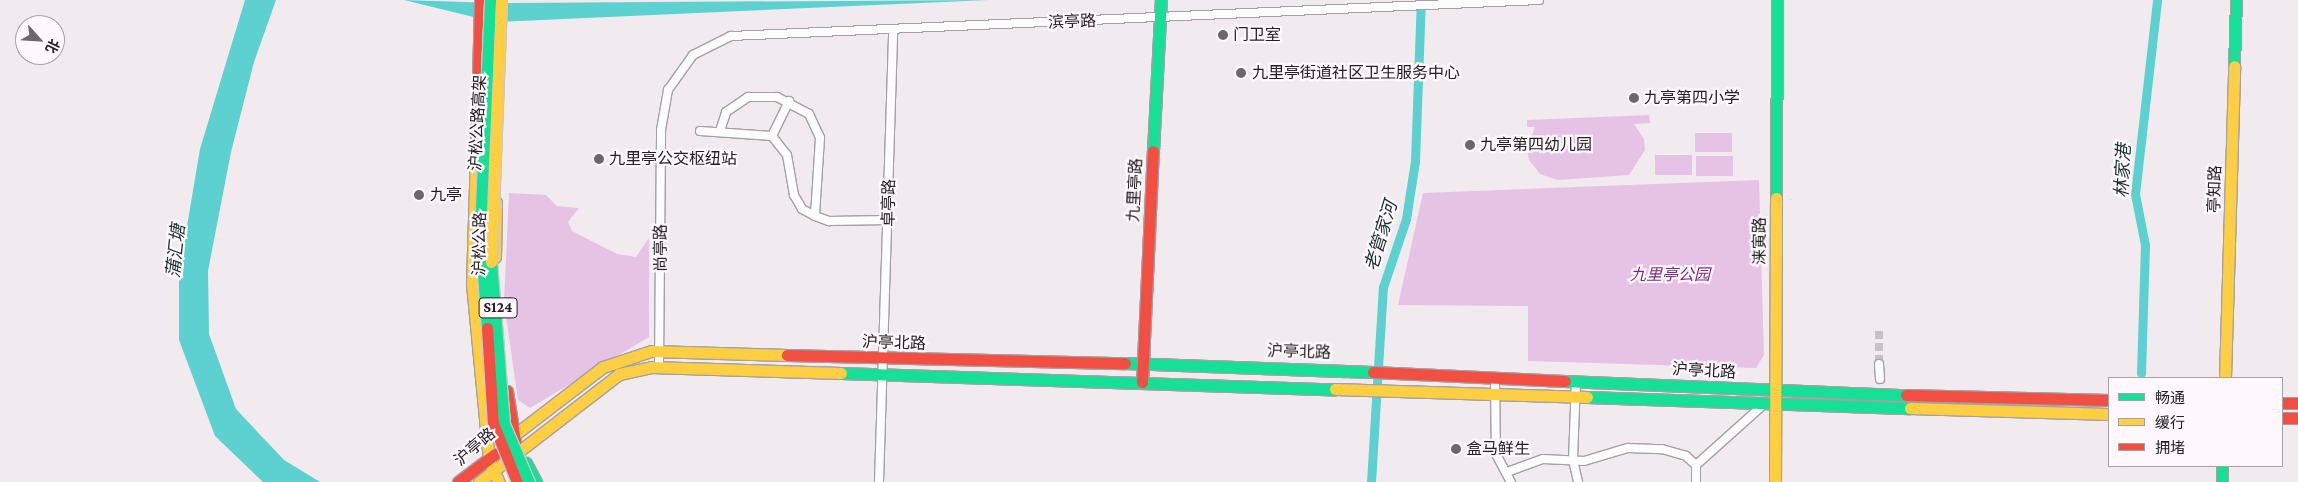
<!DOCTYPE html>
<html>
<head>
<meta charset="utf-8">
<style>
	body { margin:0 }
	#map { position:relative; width:2298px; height:482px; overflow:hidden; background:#f1ebf0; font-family:"Crimson Pro","Noto Sans SC",serif }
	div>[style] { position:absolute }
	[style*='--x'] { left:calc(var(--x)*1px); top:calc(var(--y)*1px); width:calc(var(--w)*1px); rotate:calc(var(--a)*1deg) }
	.green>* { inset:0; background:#e6c3e4; transform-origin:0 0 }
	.water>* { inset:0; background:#5dd0d0 }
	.canal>* { height:9px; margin:-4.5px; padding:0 4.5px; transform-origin:4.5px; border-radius:4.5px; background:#5dd0d0 }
	.street-tunnel>* { height:8px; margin-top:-4px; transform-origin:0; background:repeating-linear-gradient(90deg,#c8c2c7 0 8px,transparent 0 12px) }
	.roads { filter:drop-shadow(1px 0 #a4a0a4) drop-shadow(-1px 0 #a4a0a4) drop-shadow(0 1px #a4a0a4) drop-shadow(0 -1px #a4a0a4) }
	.street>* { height:8px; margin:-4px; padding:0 4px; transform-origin:4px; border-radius:4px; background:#fdfcfd }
	.fast>* { height:11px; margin:-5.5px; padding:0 5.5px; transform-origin:5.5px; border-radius:5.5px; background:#16e098 }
	.slow>* { height:11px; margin:-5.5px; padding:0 5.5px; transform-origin:5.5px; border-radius:5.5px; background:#ffcf43 }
	.jam>* { height:11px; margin:-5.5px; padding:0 5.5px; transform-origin:5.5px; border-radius:5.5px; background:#f24e42 }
	.bridges { filter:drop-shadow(1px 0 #cac7c9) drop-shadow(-1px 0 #cac7c9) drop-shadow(0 1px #cac7c9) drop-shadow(0 -1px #cac7c9) }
	.fast-bridge>* { height:11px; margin:-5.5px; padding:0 5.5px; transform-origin:5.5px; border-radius:5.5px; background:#16e098 }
	.slow-bridge>* { height:11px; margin:-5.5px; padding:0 5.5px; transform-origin:5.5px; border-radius:5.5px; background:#ffcf43 }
	.jam-bridge>* { height:11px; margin:-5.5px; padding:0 5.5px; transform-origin:5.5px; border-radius:5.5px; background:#f24e42 }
	.dots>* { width:14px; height:14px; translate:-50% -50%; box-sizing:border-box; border:2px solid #fef8fd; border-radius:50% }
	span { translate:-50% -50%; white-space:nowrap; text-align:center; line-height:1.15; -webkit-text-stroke:4.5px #fef8fd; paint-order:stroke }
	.shield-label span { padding:1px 4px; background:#fef8fd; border:1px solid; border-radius:4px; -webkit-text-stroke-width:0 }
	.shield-label { font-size:15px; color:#242024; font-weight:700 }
	.street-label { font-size:16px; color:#242024 }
	.poi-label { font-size:16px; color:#242024 }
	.left { translate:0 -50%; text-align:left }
	.park-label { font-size:16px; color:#7e2b7d; font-style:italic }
	.water-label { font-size:18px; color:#1a3232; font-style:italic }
	.legend { position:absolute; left:2108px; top:377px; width:175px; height:90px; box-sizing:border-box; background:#fef8fd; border:1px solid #a7a2a6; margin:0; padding:6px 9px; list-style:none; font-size:15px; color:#242024 }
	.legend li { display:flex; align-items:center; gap:10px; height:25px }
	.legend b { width:25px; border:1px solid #a7a2a6 }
	.north { position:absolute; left:15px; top:15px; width:50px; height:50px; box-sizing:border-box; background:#fef8fd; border:1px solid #a7a2a6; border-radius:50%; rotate:116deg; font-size:14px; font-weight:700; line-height:20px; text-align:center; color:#242024 }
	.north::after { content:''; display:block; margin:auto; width:18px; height:22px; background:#6c676b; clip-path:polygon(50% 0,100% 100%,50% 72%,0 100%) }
</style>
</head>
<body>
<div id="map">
	<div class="green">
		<i style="clip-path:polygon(1649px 115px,1650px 123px,1634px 124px,1644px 139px,1645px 150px,1629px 175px,1558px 180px,1540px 174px,1529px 160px,1527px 149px,1535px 127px,1527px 127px,1527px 120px)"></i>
		<i style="left:1732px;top:133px;width:19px;height:37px;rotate:90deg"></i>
		<i style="left:1692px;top:155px;width:20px;height:37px;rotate:90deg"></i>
		<i style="left:1733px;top:156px;width:20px;height:37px;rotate:90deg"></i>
		<i style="clip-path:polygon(1759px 180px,1764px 355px,1756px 368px,1528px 361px,1528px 306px,1398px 305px,1423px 193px)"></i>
		<i style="clip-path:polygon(509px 193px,546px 195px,557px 206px,579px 208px,568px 222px,572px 231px,617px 254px,636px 257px,649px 238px,649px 337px,530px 408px,518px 400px,504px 302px)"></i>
	</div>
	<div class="water">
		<i style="clip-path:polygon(245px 0,276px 0,254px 62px,231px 152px,208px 271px,209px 334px,236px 409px,284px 460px,320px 482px,263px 482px,215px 436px,179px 340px,179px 274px,200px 149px)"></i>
		<i style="clip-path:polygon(404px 0,495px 3px,989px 0,494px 22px)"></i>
	</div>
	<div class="canal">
		<i style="--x:2141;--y:373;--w:128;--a:-88.2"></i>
		<i style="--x:2145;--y:245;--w:52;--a:-101.1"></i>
		<i style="--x:2135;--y:194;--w:195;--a:-83.5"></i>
		<i style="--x:1371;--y:482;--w:195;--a:-86.5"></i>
		<i style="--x:1383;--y:287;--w:72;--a:-71.3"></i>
		<i style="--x:1406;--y:219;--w:59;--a:-81.2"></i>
		<i style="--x:1415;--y:161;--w:161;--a:-87.9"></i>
	</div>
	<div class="street-tunnel">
		<i style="--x:1879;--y:331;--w:33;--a:90"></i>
	</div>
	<div class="roads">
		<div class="street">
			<i style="--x:700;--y:131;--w:72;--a:4"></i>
			<i style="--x:772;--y:136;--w:24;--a:52"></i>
			<i style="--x:787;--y:155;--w:41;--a:80.1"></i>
			<i style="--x:794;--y:195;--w:16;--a:60"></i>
			<i style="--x:802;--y:209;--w:15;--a:28"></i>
			<i style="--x:815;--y:216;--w:15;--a:20"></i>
			<i style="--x:829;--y:221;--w:60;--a:-1"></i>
			<i style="--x:720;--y:131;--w:20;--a:-72"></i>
			<i style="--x:726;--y:112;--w:27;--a:-34"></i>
			<i style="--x:748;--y:97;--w:29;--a:0"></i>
			<i style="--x:777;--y:97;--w:36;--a:28"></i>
			<i style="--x:809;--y:114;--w:26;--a:65"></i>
			<i style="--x:820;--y:138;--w:78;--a:93.7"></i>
			<i style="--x:772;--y:136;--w:39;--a:-64"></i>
			<i style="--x:1879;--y:364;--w:15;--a:86"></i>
			<i style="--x:659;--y:367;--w:237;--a:-89.5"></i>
			<i style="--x:661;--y:130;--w:41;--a:-80.1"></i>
			<i style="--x:668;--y:90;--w:43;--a:-54.5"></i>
			<i style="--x:693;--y:55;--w:42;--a:-26.6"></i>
			<i style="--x:731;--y:36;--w:809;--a:-2.55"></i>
			<i style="--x:1495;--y:377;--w:77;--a:89.3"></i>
			<i style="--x:1496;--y:454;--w:32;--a:62"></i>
			<i style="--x:1576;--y:381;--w:79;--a:92.2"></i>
			<i style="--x:1573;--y:460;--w:23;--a:77"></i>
			<i style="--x:1696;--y:465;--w:90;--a:-41.8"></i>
			<i style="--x:1507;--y:472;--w:38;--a:-20"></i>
			<i style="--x:1543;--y:459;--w:41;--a:2.8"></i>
			<i style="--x:1584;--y:461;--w:46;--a:-16.5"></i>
			<i style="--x:1628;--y:448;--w:34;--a:2"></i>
			<i style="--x:1662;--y:449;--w:25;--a:16"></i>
			<i style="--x:1686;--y:456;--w:13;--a:42"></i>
			<i style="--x:1696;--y:465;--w:17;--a:90"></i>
			<i style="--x:879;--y:482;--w:453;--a:-88.2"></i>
		</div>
		<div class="fast">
			<i style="--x:2234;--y:66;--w:66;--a:-88.3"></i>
			<i style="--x:1153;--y:151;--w:151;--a:-87"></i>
			<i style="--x:1776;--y:198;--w:198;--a:-89.7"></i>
			<i style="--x:1125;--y:363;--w:248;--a:2.1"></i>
			<i style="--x:841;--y:373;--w:494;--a:1.9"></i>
			<i style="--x:1565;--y:381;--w:341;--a:2.4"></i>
			<i style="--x:1587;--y:397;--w:323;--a:2"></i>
			<i style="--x:526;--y:463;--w:21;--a:62"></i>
			<i style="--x:2222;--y:466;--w:16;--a:90"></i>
		</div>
		<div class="slow">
			<i style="--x:476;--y:155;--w:129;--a:91.8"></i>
			<i style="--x:472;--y:284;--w:177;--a:84.5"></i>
			<i style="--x:489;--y:460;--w:24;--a:66"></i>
			<i style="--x:495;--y:257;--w:55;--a:-89"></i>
			<i style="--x:2225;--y:378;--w:312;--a:-88.3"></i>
			<i style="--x:1335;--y:389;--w:252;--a:1.8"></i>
			<i style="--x:1910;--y:408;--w:199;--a:1.7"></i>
			<i style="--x:509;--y:439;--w:118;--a:-37.5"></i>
			<i style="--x:603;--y:367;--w:51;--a:-18.4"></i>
			<i style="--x:651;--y:351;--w:136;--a:1.7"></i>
			<i style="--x:479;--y:482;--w:177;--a:-37.6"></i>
			<i style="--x:619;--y:374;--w:33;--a:-12"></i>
			<i style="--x:651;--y:367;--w:190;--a:1.8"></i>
			<i style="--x:1775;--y:482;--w:284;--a:-89.8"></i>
		</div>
		<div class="jam">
			<i style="--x:476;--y:155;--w:155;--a:-88.5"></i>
			<i style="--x:787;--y:355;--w:338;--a:1.4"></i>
			<i style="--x:1373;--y:372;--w:192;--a:2.7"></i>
			<i style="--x:1142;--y:382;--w:231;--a:-87.3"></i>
			<i style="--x:507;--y:391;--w:51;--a:80.9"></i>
			<i style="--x:1906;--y:395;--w:203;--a:1.4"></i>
			<i style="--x:2282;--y:403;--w:16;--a:0"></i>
			<i style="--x:2282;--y:418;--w:16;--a:0"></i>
			<i style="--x:458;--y:482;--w:46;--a:-37.1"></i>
		</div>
	</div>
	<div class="bridges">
		<div class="fast-bridge">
			<i style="--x:491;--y:262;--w:163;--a:85.4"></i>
			<i style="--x:504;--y:424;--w:63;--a:66.7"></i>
			<i style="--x:487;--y:328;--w:97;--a:-94.1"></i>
			<i style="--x:480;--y:231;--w:231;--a:-87.5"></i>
		</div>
		<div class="slow-bridge">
			<i style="--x:491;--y:262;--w:262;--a:-87.8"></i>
		</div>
		<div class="jam-bridge">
			<i style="--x:487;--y:328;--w:95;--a:86.4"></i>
			<i style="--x:493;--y:423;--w:64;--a:67.9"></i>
		</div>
	</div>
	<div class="dots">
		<i style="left:1223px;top:35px;background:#6c676b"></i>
		<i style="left:1241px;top:73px;background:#6c676b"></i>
		<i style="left:1634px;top:98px;background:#6c676b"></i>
		<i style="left:1470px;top:145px;background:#6c676b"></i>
		<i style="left:599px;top:159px;background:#6c676b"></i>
		<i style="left:419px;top:195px;background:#6c676b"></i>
		<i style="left:1456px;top:449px;background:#6c676b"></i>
	</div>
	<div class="shield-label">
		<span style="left:498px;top:308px">S124</span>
	</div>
	<div class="street-label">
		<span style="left:1072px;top:22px;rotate:-2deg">滨亭路</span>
		<span style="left:478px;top:123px;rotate:-87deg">沪松公路高架</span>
		<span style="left:2215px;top:189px;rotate:-88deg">亭知路</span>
		<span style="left:1135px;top:190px;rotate:-87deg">九里亭路</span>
		<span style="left:889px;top:203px;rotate:-89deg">卓亭路</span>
		<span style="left:1760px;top:241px;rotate:-90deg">涞寅路</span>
		<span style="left:480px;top:244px;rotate:-89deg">沪松公路</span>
		<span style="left:661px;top:248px;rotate:-90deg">尚亭路</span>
		<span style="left:894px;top:343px;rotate:2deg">沪亭北路</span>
		<span style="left:1299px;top:352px;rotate:2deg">沪亭北路</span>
		<span style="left:1704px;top:371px;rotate:3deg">沪亭北路</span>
		<span style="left:475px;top:447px;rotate:-41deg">沪亭路</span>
	</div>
	<div class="poi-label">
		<span class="left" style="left:1233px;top:35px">门卫室</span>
		<span class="left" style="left:1252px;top:73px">九里亭街道社区卫生服务中心</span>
		<span class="left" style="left:1644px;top:98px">九亭第四小学</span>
		<span class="left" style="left:1480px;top:145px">九亭第四幼儿园</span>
		<span class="left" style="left:609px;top:159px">九里亭公交枢纽站</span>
		<span class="left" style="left:430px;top:195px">九亭</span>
		<span class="left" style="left:1466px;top:449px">盒马鲜生</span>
	</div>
	<div class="park-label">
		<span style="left:1670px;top:275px">九里亭公园</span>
	</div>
	<div class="water-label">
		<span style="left:2123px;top:171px;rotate:-87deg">林家港</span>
		<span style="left:1381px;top:236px;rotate:-73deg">老管家河</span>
		<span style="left:176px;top:251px;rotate:-84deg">蒲汇塘</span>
	</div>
	<ul class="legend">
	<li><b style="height:6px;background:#16e098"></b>畅通</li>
	<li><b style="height:6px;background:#ffcf43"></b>缓行</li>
	<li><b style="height:6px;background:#f24e42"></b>拥堵</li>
	</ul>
	<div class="north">北</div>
</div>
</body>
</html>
